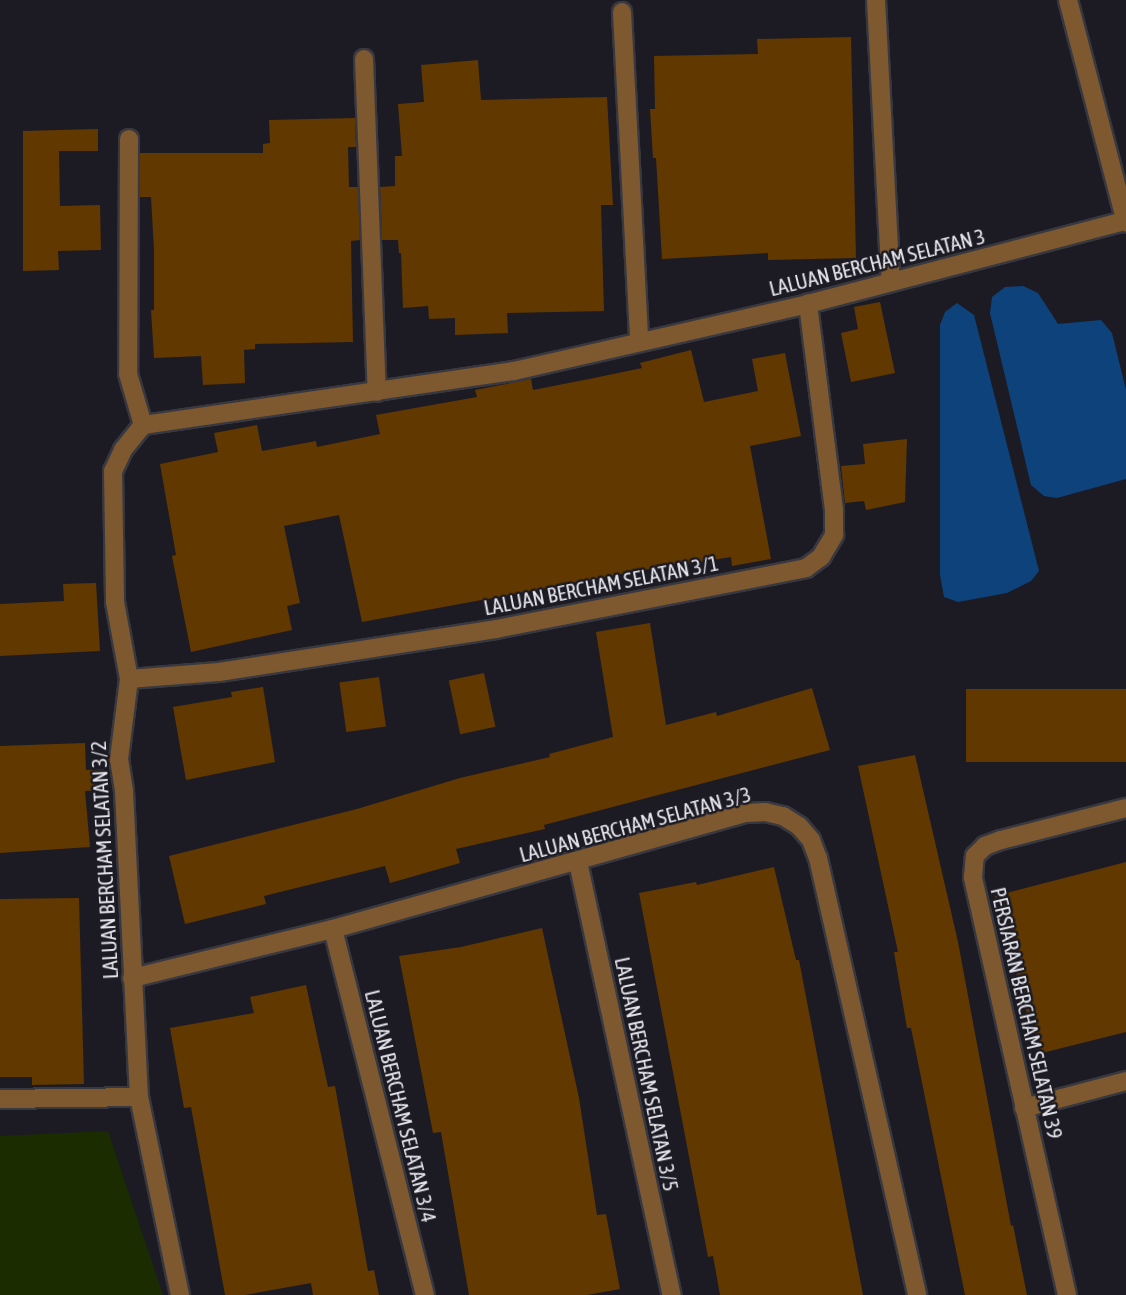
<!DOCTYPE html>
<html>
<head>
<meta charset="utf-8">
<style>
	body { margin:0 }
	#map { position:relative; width:1126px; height:1295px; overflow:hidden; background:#1c1b24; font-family:"Asap Condensed",sans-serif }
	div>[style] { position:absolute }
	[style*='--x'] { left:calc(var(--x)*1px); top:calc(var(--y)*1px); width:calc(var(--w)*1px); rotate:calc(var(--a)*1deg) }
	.green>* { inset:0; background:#1b2c00 }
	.water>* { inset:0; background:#0d437a }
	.building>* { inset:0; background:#613800; transform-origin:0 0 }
	.roads { filter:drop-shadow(2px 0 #383840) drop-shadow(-2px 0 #383840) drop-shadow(0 2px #383840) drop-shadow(0 -2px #383840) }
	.street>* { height:18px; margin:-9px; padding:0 9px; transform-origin:9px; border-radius:9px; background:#7e582f }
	span { translate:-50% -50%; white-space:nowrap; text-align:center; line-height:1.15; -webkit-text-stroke:5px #1c1b24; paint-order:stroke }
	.street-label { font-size:21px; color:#e7e7ed }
</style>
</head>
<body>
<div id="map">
	<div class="green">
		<i style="clip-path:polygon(108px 1131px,163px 1295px,0 1295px,0 1136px)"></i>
	</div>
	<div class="water">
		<i style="clip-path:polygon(1023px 286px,1038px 293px,1058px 324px,1101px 320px,1112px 333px,1126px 390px,1126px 479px,1057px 498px,1044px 496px,1031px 485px,990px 313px,992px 297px,1005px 287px)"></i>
		<i style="clip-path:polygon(957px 303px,974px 315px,1039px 571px,1031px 581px,1007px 593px,958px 602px,944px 597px,940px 575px,940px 325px,945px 312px)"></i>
	</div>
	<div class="building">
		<i style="clip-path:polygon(851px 37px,856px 258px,768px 260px,768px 253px,662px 259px,656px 158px,653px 158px,650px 109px,655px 109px,654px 56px,758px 54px,757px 39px)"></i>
		<i style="clip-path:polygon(478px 60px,481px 100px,607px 97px,613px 205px,601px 205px,604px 311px,507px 313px,508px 333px,455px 335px,455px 318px,429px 319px,428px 306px,403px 308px,401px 253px,399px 253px,398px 240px,382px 240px,380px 187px,395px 186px,395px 156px,402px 156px,398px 104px,424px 102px,421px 65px)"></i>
		<i style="clip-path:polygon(355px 118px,356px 147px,348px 147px,349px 187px,358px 187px,360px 240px,351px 241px,353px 342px,255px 344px,255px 349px,244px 350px,245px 383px,203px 385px,201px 356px,154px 358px,151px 310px,154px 310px,154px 250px,151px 197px,140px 197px,140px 153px,263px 153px,263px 144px,270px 143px,269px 120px)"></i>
		<i style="clip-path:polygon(98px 129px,98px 151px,59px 151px,60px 206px,100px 205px,101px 250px,58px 251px,59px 270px,23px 271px,23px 131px)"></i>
		<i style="clip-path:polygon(880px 302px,895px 373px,851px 382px,841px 333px,858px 329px,854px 307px)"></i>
		<i style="clip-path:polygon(691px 350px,704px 402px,758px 391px,752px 359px,785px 353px,801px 436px,750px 446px,771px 559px,732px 566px,731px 557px,681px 565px,681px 563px,362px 622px,339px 515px,284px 526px,300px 603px,287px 606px,292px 630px,191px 652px,172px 556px,176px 555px,160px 464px,218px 452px,214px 433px,257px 425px,262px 451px,316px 441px,317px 447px,380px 434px,376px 415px,477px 397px,475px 390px,531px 379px,533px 390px,594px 378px,642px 368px,640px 363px)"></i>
		<i style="clip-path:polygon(907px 439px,905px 502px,866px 510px,864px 501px,845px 503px,841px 466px,865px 464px,863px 444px)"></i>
		<i style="clip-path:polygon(96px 583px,100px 651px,0 656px,0 604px,64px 601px,63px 584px)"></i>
		<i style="clip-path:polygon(650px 623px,666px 725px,716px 712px,717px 716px,812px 688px,830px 750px,544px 825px,545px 829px,456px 849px,460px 863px,390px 883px,385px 866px,264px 896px,266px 904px,185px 924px,169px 856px,357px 809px,460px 778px,550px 757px,549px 754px,613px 737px,596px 632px)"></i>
		<i style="left:484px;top:673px;width:55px;height:36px;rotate:78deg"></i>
		<i style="left:379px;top:677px;width:50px;height:40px;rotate:82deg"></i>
		<i style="clip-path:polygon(263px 687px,275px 762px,186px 780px,173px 707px,232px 697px,231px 692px)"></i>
		<i style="left:1126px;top:689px;width:73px;height:160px;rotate:90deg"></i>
		<i style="clip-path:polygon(85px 743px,86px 770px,104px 769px,105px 790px,85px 791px,90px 847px,0 853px,0 746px)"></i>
		<i style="clip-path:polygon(915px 755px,958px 942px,1011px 1226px,1013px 1225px,1027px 1295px,965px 1295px,911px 1028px,907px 1028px,894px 952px,898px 952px,858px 766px)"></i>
		<i style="clip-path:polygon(1126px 862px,1126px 1032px,1038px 1054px,995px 896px)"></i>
		<i style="clip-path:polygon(774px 867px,796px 960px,799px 960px,863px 1295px,720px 1295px,713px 1256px,708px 1257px,639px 893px,696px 882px,697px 885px)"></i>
		<i style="clip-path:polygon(79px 898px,84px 1084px,32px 1085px,32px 1077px,0 1077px,0 899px)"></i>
		<i style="clip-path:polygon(542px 928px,579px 1098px,597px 1215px,606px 1214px,620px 1289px,587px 1295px,469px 1295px,441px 1132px,433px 1133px,399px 956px,461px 947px)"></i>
		<i style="clip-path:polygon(306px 985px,328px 1087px,335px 1086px,368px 1271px,374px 1270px,379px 1295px,313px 1295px,311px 1283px,245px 1295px,225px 1295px,191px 1107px,184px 1108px,170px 1028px,254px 1013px,250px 997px)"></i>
	</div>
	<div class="roads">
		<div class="street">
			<i style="--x:876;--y:0;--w:282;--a:87"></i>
			<i style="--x:1068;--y:0;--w:230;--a:75.4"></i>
			<i style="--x:622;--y:12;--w:329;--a:87"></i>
			<i style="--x:364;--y:59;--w:333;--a:87.8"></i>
			<i style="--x:129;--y:139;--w:235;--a:90.2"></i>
			<i style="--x:128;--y:374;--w:53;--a:73.6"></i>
			<i style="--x:143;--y:425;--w:32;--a:129"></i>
			<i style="--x:123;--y:450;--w:23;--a:115"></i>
			<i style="--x:113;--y:471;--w:131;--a:89.1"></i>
			<i style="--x:115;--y:602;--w:78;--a:79.7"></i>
			<i style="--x:129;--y:679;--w:81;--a:97.1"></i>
			<i style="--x:119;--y:759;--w:32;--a:81"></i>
			<i style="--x:124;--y:791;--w:306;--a:87.2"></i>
			<i style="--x:139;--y:1097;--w:202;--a:78.3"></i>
			<i style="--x:143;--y:425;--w:375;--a:-8.3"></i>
			<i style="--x:514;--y:371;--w:302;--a:-12.8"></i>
			<i style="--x:808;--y:304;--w:328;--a:-14.7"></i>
			<i style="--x:129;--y:679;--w:90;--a:-4.4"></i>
			<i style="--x:219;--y:672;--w:280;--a:-8.8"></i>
			<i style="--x:496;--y:629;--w:316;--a:-11.1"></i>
			<i style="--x:806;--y:568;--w:19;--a:-36"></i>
			<i style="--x:821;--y:557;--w:26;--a:-59"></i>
			<i style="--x:834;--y:535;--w:25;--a:-90"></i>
			<i style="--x:834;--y:510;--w:208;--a:-97.2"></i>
			<i style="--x:578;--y:862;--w:443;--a:77.8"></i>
			<i style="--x:333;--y:929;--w:377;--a:75.9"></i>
			<i style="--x:132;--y:978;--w:207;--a:-13.7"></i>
			<i style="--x:333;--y:929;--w:429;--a:-15.7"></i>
			<i style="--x:746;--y:813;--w:19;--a:-3"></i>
			<i style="--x:765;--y:812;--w:18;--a:13"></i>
			<i style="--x:783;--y:816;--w:19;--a:32"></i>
			<i style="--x:799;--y:826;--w:18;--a:49"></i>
			<i style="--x:811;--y:840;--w:19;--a:69"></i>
			<i style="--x:818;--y:858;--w:448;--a:77.2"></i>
			<i style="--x:0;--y:1099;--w:139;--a:-0.8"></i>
			<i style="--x:1024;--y:1108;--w:106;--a:-14.8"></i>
			<i style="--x:1067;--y:1295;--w:428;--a:-102.7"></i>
			<i style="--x:973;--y:877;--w:21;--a:-85"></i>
			<i style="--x:975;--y:856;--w:14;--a:-45"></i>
			<i style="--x:985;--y:846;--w:17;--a:-21"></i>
			<i style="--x:1001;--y:840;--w:129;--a:-14.4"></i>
		</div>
	</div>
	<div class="street-label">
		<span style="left:877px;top:262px;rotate:-14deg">LALUAN BERCHAM SELATAN 3</span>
		<span style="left:601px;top:585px;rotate:-11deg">LALUAN BERCHAM SELATAN 3/1</span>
		<span style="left:635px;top:824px;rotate:-15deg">LALUAN BERCHAM SELATAN 3/3</span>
		<span style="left:104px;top:860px;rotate:-93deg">LALUAN BERCHAM SELATAN 3/2</span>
		<span style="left:1027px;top:1013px;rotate:77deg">PERSIARAN BERCHAM SELATAN 39</span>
		<span style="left:647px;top:1074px;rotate:78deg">LALUAN BERCHAM SELATAN 3/5</span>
		<span style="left:401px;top:1106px;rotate:76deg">LALUAN BERCHAM SELATAN 3/4</span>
	</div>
</div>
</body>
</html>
